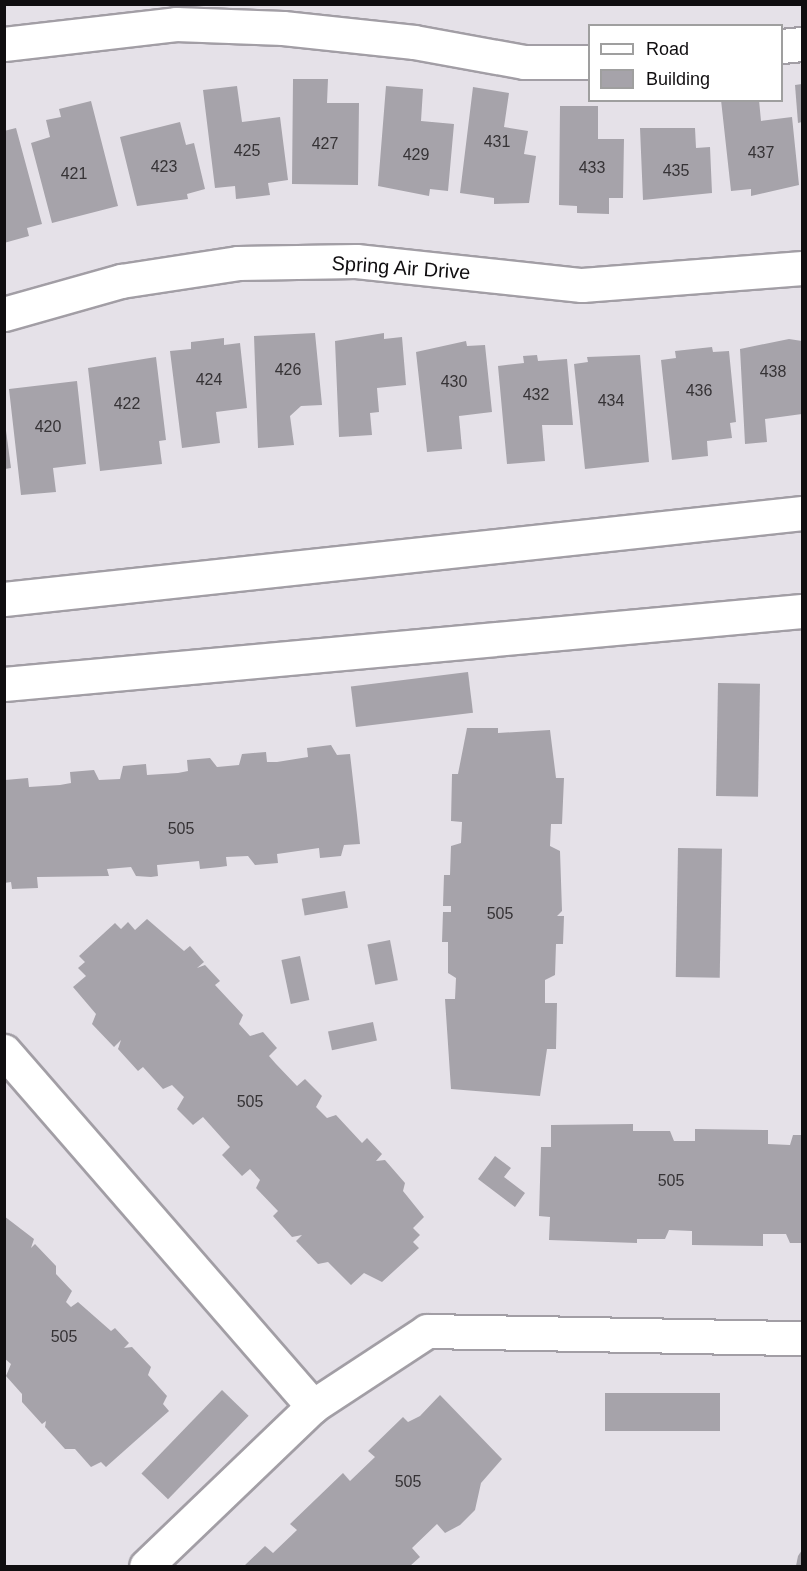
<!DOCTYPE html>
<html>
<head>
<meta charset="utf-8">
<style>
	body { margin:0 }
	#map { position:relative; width:807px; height:1571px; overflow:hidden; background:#e5e1e8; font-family:Helvetica,sans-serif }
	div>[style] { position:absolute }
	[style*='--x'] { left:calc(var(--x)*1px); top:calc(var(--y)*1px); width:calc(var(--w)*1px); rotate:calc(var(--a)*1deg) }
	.building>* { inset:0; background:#a6a3aa; transform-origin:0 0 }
	.roads { filter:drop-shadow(2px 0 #a29ea5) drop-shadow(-2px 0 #a29ea5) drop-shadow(0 2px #a29ea5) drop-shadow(0 -2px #a29ea5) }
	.minor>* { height:33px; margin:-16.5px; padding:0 16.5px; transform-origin:16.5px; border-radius:16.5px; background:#fff }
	span { translate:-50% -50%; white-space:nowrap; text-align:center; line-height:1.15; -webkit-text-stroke:4.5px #fff; paint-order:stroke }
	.number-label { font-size:16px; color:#363336 }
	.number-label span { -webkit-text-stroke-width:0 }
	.street-label { font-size:20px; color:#100e10 }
	.frame { position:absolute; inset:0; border:6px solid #100e10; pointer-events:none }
	.legend { position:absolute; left:588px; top:24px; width:195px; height:78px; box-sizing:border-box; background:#fff; border:2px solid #9f9f9f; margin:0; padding:8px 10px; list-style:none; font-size:18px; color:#100e10 }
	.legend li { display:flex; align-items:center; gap:12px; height:30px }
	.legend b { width:30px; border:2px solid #9f9f9f }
</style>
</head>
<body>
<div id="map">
	<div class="building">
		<i style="clip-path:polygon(293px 79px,328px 79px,327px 103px,359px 103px,358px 185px,292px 184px)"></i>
		<i style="clip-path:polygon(802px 84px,802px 122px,798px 123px,795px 85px)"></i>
		<i style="clip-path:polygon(237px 86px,242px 122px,280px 117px,288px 180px,268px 183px,270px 195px,236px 199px,235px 186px,215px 188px,203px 90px)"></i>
		<i style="clip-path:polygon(386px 86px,423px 89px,421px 121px,454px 124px,448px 191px,430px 189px,429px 196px,378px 186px)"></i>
		<i style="clip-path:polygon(473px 87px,509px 93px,504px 127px,528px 131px,524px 154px,536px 156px,529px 203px,494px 204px,494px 198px,460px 193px)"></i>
		<i style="clip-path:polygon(721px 100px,759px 100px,761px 121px,792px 117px,799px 185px,751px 196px,751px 189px,731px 191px)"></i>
		<i style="clip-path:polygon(91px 101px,118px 206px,52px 223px,31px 143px,50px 137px,46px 120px,61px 117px,59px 109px)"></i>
		<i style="clip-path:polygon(560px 106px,598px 106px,598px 139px,624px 139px,623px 198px,609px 198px,609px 214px,577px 213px,577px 206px,559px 205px)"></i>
		<i style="clip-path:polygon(180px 122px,186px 145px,194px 143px,205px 189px,187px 194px,188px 199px,137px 206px,120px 137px)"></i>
		<i style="clip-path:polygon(16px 128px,42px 224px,27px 228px,29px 236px,4px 243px,4px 131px)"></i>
		<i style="clip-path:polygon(640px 128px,695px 128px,696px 148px,710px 147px,712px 193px,643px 200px)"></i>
		<i style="clip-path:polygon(315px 333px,322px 405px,301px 406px,290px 416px,294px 445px,258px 448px,254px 336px)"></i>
		<i style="clip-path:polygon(384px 333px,384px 339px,402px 337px,406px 385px,377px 388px,379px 412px,370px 413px,372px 435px,339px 437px,335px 341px)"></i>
		<i style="clip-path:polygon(224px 338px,224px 345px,240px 343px,247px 408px,216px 412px,220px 443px,182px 448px,170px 351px,191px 349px,191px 342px)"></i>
		<i style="clip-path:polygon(789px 339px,802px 341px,802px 414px,765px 419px,767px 442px,745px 444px,740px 349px)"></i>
		<i style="clip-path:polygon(466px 341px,467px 346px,485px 345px,492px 412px,459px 416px,462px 449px,427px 452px,416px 352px)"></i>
		<i style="clip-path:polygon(712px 347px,713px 352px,729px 351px,736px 422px,730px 423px,732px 438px,707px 441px,708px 456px,672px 460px,661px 360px,676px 358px,675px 351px)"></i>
		<i style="clip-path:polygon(537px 355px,538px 361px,567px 359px,573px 425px,542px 425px,545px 461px,507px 464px,498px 366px,524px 363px,523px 356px)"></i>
		<i style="clip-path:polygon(640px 355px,649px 462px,585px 469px,574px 364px,588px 362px,587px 357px)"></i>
		<i style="clip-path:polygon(156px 357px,166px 440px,159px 441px,162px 464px,100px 471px,88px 368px)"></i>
		<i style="clip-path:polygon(77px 381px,86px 464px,53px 468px,56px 492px,21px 495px,9px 389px)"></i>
		<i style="clip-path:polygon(5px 423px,11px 468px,5px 469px)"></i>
		<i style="left:468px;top:672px;width:41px;height:118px;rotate:83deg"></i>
		<i style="left:718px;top:683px;width:42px;height:113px;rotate:1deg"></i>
		<i style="clip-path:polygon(467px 728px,498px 728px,498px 733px,550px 730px,556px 778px,564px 778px,562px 824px,551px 824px,550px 846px,560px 851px,562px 911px,557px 916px,564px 916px,563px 944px,556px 944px,555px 975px,545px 980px,545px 1003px,557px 1003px,556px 1049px,547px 1049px,540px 1096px,451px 1089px,445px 999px,455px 999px,456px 978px,448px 973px,448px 942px,442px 942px,443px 912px,451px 912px,451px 906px,443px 906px,444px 875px,450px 875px,451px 846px,461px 843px,462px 822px,451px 821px,452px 774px,458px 774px)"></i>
		<i style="clip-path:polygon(331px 745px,337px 755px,350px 754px,357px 815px,360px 844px,344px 845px,341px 856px,320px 858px,319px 848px,277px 854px,278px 863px,255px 865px,248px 856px,226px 857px,227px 866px,220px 867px,200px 869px,199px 861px,157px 865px,158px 876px,151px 877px,136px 876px,131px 867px,107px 869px,109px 876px,37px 877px,38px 888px,12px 889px,11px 882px,4px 883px,5px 780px,28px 778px,29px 787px,60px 785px,71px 783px,70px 772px,94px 770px,99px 780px,120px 779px,123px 766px,146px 764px,147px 775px,178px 773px,188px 771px,187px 760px,210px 758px,217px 767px,239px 765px,242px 754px,266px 752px,267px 762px,277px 762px,308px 757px,307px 748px)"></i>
		<i style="left:678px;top:848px;width:44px;height:129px;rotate:1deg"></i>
		<i style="left:345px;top:891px;width:17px;height:44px;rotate:80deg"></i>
		<i style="clip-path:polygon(147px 919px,184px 951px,190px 946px,204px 962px,197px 968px,205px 965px,220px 981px,215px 985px,243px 1015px,239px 1024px,250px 1036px,263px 1032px,277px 1048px,269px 1056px,276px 1064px,297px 1086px,305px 1079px,322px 1096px,316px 1107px,327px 1118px,336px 1115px,362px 1143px,367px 1138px,382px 1154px,376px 1161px,385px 1160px,405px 1183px,403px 1191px,424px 1217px,413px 1228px,420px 1235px,413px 1242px,419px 1248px,382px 1282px,364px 1273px,351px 1285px,328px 1262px,318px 1264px,296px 1241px,302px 1235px,292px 1237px,273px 1216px,278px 1211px,256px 1188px,260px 1180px,250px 1169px,242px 1176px,222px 1155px,230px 1147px,203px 1117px,193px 1125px,177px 1109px,184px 1097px,172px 1085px,163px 1089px,143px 1067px,138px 1071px,118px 1049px,121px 1040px,114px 1047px,92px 1024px,96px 1014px,73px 987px,86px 976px,78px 968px,85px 962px,79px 956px,115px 923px,121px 929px,128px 922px,135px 930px)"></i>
		<i style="left:390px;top:940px;width:41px;height:23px;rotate:79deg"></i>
		<i style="left:300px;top:956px;width:45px;height:19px;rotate:78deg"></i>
		<i style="left:373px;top:1022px;width:19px;height:46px;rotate:78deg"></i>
		<i style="clip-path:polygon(633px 1124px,633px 1131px,670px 1131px,674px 1141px,695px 1141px,695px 1129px,768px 1130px,768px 1144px,790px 1145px,793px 1135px,802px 1135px,802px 1243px,790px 1243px,786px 1234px,763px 1234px,763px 1246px,692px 1245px,692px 1231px,669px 1230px,665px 1239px,637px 1239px,637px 1243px,549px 1240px,550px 1217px,539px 1216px,541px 1147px,551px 1147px,551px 1125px)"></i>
		<i style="clip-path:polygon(495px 1156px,511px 1168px,504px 1177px,525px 1193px,515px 1207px,478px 1179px)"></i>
		<i style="clip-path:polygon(4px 1216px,34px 1239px,31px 1248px,35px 1244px,56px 1266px,56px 1274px,72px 1291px,66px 1302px,71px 1307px,78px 1302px,111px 1331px,115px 1328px,129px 1343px,124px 1348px,132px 1347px,151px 1367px,148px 1375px,167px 1396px,163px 1404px,169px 1411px,106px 1467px,101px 1462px,91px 1467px,75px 1449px,65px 1449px,45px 1427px,46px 1421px,42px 1424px,22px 1402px,22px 1394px,6px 1376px,11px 1364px,4px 1358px)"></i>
		<i style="left:222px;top:1390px;width:37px;height:116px;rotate:44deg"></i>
		<i style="left:605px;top:1393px;width:115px;height:38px"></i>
		<i style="clip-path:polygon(440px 1395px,502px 1459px,481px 1483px,475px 1510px,460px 1525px,445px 1533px,437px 1524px,412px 1548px,420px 1557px,410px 1566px,244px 1566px,265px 1546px,273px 1553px,297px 1530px,290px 1524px,343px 1473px,350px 1481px,375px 1457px,368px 1451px,403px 1417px,408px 1422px,420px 1416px)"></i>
		<i style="clip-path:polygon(802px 1550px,802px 1566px,796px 1566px,798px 1556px)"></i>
	</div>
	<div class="roads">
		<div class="minor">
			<i style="--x:4;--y:44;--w:173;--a:-6.6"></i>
			<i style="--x:176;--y:24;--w:107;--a:2.1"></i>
			<i style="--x:283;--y:28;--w:132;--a:6.1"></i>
			<i style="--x:414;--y:42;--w:112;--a:10.3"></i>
			<i style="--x:524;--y:62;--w:66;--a:0"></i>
			<i style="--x:782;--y:46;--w:20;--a:-6"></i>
			<i style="--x:4;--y:314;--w:122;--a:-15.8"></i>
			<i style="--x:121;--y:281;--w:118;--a:-8.7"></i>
			<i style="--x:238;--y:263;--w:118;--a:-1"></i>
			<i style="--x:356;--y:261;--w:227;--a:6.1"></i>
			<i style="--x:582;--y:285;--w:221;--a:-4.4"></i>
			<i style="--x:4;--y:599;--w:803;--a:-6.15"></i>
			<i style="--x:4;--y:684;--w:801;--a:-5.23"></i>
			<i style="--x:4;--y:1051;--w:471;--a:49"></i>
			<i style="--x:313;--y:1406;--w:231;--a:136.2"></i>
			<i style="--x:313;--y:1406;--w:136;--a:-33.3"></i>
			<i style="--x:427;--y:1331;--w:375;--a:1.1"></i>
		</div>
	</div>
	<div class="number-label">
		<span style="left:497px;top:142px">431</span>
		<span style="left:325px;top:144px">427</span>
		<span style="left:247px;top:151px">425</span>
		<span style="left:761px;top:153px">437</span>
		<span style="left:416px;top:155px">429</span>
		<span style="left:164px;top:167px">423</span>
		<span style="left:592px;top:168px">433</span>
		<span style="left:676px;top:171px">435</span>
		<span style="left:74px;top:174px">421</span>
		<span style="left:288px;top:370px">426</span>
		<span style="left:773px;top:372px">438</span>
		<span style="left:209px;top:380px">424</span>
		<span style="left:454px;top:382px">430</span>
		<span style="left:699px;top:391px">436</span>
		<span style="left:536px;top:395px">432</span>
		<span style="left:611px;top:401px">434</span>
		<span style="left:127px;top:404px">422</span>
		<span style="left:48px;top:427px">420</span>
		<span style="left:181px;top:829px">505</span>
		<span style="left:500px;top:914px">505</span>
		<span style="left:250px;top:1102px">505</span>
		<span style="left:671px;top:1181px">505</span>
		<span style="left:64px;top:1337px">505</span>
		<span style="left:408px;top:1482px">505</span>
	</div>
	<div class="street-label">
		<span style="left:401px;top:268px;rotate:4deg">Spring Air Drive</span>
	</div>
	<div class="frame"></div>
	<ul class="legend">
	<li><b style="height:8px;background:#fff"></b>Road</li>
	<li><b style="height:16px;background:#a6a3aa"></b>Building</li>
	</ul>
</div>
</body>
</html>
